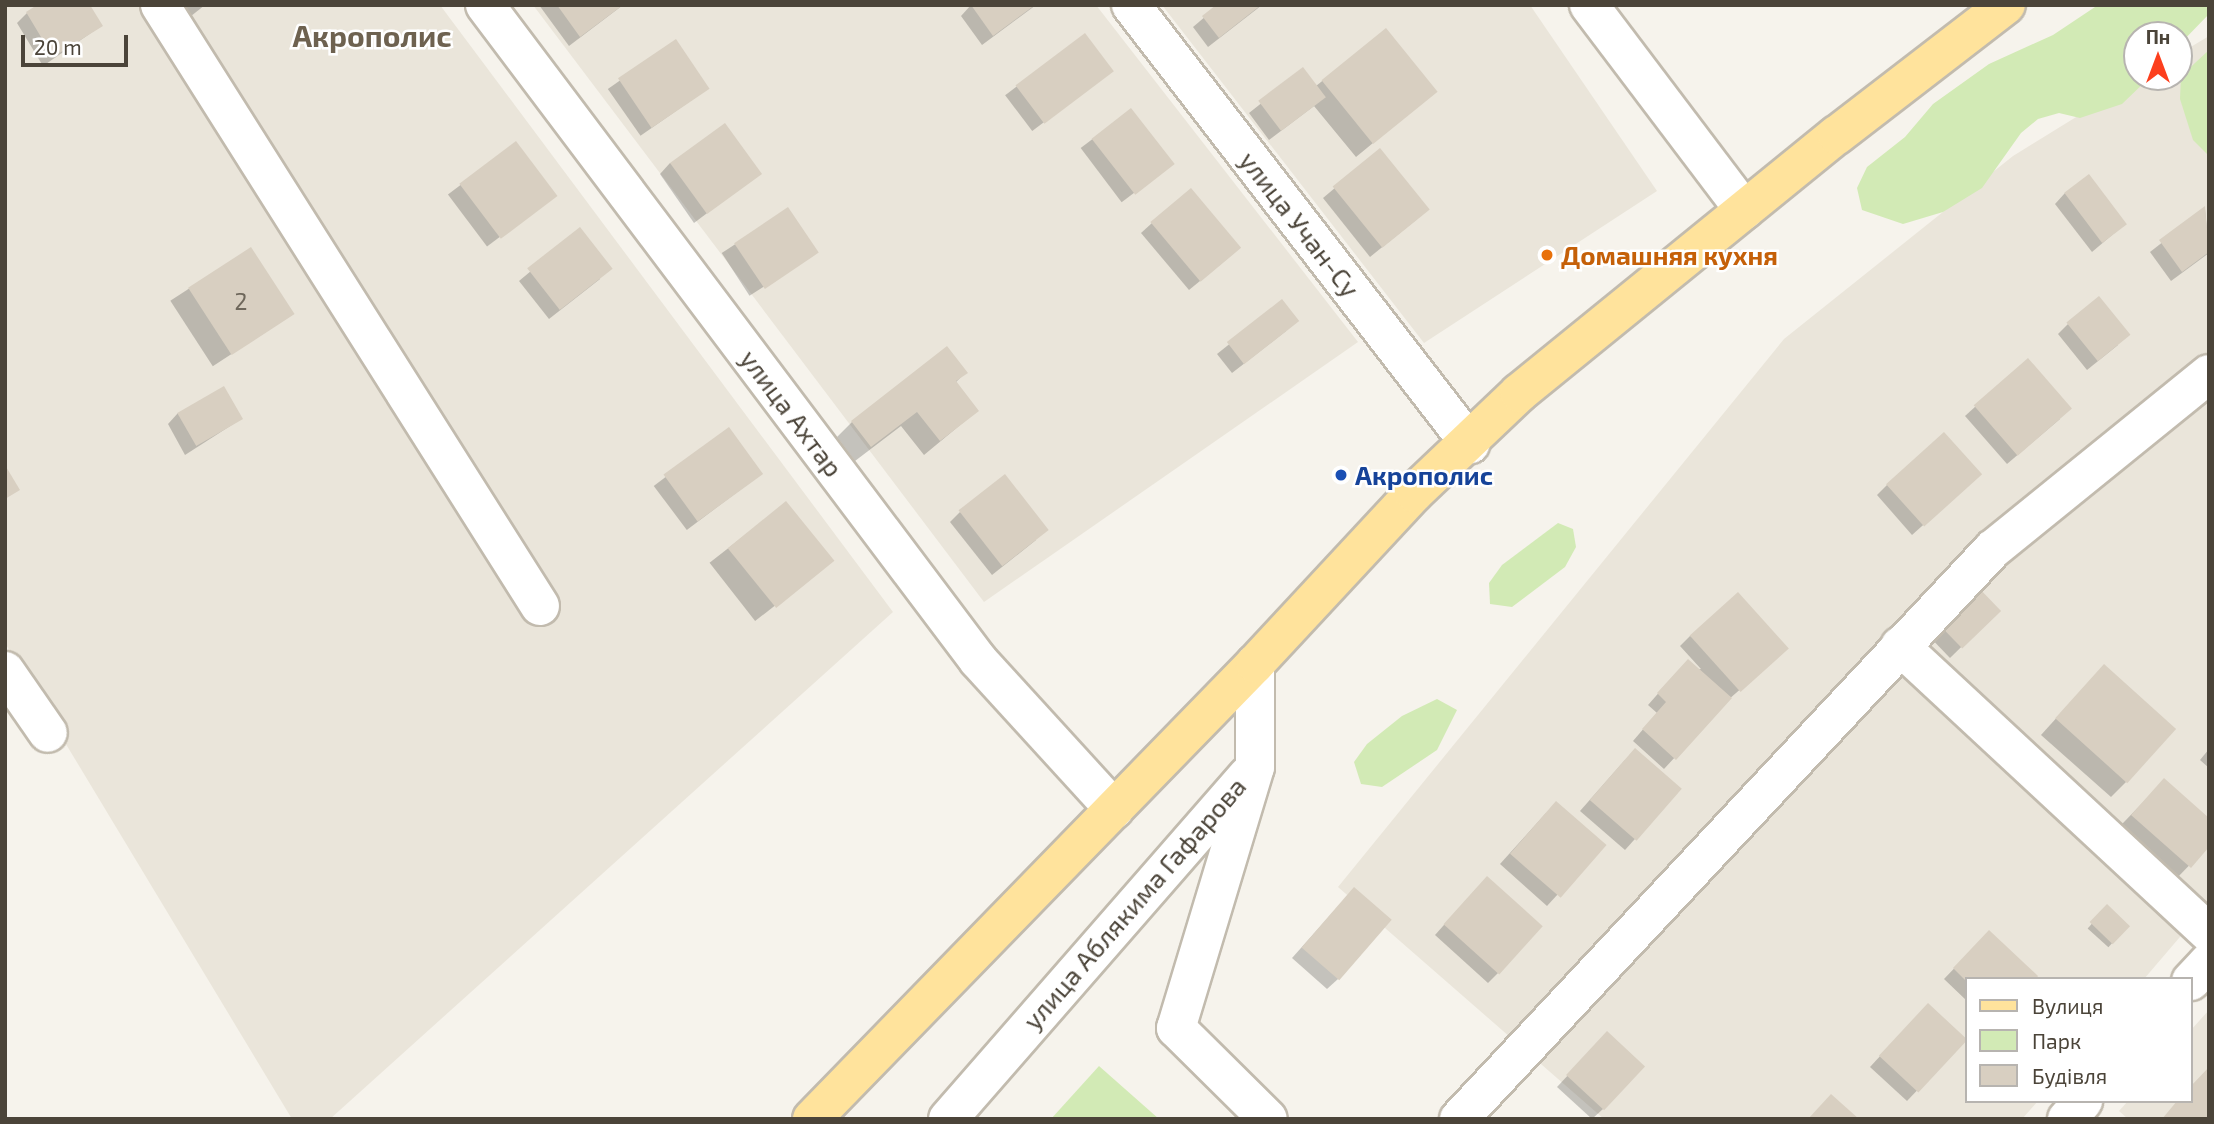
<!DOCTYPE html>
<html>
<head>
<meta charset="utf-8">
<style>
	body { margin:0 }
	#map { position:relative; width:2214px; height:1124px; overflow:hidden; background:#f6f3ec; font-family:"Exo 2",sans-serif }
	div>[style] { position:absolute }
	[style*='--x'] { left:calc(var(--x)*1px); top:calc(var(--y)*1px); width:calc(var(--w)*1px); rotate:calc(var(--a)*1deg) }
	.residential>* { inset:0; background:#eae5da }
	.green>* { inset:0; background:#d2eab5 }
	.shadow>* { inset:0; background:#0003; transform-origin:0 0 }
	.building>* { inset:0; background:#d8cfc1; transform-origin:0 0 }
	.roads { filter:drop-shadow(2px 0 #c2bbae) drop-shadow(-2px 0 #c2bbae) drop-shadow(0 2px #c2bbae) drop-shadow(0 -2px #c2bbae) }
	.minor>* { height:38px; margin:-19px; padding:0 19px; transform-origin:19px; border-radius:19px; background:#fff }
	.major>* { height:38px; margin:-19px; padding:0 19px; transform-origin:19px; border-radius:19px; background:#ffe39c }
	.dots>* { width:19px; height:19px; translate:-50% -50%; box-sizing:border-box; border:4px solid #fff; border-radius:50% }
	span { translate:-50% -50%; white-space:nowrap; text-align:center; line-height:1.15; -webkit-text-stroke:5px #fff; paint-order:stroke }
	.number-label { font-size:23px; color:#6e675b }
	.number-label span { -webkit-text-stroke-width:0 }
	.street-label { font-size:26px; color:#4b4439 }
	.food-label { font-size:26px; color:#c56008; font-weight:700 }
	.left { translate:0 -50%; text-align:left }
	.transit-label { font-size:26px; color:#164399; font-weight:700 }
	.quarter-label { font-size:30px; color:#6e6250; font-weight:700 }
	.frame { position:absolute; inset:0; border:7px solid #4b4439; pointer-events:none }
	.legend { position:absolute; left:1965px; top:977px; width:228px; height:126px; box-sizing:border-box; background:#fff; border:2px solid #b7b4b0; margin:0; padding:9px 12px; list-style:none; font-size:21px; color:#4b4439 }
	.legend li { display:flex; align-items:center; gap:14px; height:35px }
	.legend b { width:35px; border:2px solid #b7b4b0 }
	.north { position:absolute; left:2123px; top:21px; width:70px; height:70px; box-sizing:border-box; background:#fff; border:2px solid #b7b4b0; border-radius:50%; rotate:0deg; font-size:19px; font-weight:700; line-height:28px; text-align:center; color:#4b4439 }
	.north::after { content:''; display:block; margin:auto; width:24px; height:32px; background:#fc3f1d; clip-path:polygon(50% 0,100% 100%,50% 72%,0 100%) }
	.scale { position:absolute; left:21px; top:35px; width:107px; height:32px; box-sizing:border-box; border:4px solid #4b4439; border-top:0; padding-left:9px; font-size:21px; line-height:24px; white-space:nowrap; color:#4b4439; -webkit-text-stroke:5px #fff; paint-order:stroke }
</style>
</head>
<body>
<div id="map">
	<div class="residential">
		<i style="clip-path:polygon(5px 5px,440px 5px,893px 612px,330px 1119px,292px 1119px,5px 643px)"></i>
		<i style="clip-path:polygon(533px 5px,1096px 5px,1358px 342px,984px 602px)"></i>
		<i style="clip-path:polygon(1162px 5px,1530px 5px,1657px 191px,1424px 343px)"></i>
		<i style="clip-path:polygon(2209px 36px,2209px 903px,2144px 979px,1967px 979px,1967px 1101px,2038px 1101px,2022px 1119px,1604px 1119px,1338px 887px,1784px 339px,2013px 156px,2141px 77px,2179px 77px,2179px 54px)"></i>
		<i style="clip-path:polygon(2209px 1010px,2209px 1119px,2128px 1119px,2119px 1111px,2128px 1101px,2191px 1101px,2191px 1030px)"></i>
	</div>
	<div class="green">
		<i style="clip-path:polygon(2098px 5px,2209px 5px,2209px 14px,2179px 45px,2179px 35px,2137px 35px,2137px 77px,2150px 77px,2122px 104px,2080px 118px,2059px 113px,2038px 119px,2021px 133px,1982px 188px,1943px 212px,1903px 224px,1862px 210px,1857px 188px,1867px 167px,1905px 137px,1933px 104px,1989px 64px,2053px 35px)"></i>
		<i style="clip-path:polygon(2209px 50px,2209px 156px,2193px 140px,2180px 99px,2181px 76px)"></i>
		<i style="clip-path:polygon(1558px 523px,1573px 529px,1576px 547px,1565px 567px,1512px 607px,1490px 604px,1489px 583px,1502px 565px)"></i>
		<i style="clip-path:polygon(1437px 699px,1457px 710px,1437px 750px,1382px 787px,1361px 784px,1354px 762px,1367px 744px,1402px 716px)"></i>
		<i style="clip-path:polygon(1099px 1066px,1159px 1119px,1051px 1119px)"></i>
	</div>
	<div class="shadow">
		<i style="clip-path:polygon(174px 5px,205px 5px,186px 20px)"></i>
		<i style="clip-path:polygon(539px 5px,623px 5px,569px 46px)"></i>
		<i style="clip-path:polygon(971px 5px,1036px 5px,982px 45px,961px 16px)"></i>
		<i style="clip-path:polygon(1219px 5px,1262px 5px,1208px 47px,1193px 27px)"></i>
		<i style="clip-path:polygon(27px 13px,101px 26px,43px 66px,17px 23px)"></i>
		<i style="clip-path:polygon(1386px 30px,1435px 92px,1356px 157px,1314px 106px,1269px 140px,1249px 113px,1303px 70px,1316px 86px)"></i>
		<i style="left:1085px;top:35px;width:45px;height:100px;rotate:53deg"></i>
		<i style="left:675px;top:42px;width:57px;height:82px;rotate:55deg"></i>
		<i style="left:1131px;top:110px;width:68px;height:63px;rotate:53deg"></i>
		<i style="left:515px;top:144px;width:65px;height:84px;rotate:53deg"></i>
		<i style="clip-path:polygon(1380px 150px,1417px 219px,1370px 257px,1323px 198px)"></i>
		<i style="clip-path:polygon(670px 163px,759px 174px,694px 223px,660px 174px)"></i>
		<i style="clip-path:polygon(2065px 193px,2125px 224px,2092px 252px,2055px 204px)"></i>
		<i style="clip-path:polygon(2205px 209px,2209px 253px,2171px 281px,2150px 252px)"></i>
		<i style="left:788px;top:210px;width:51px;height:79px;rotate:57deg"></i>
		<i style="clip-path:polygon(1152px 223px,1228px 258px,1189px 290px,1141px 233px)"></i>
		<i style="clip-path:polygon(580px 230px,600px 279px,549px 319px,519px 281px)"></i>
		<i style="left:250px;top:249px;width:78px;height:95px;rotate:57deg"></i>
		<i style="clip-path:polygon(1282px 302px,1286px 331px,1232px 373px,1217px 354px)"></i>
		<i style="clip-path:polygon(2068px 324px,2118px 345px,2087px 370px,2058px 334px)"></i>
		<i style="clip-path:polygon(965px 373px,955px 383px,977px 411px,924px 455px,901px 426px,855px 461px,837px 437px,852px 422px)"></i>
		<i style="clip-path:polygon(1976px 406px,2060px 419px,2007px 464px,1965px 416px)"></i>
		<i style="clip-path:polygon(178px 413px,241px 419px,185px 455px,168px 424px)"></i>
		<i style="left:728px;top:430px;width:55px;height:93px;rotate:53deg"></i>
		<i style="clip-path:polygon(1969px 484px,1912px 535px,1877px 495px,1887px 485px)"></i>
		<i style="left:786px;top:503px;width:74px;height:97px;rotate:52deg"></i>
		<i style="clip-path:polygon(960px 512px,1036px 540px,992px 575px,950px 522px)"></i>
		<i style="clip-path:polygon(1998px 611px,1950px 658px,1925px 632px)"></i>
		<i style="clip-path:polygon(1690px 636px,1776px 658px,1728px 700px,1664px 769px,1633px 741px,1657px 713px,1648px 705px,1678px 671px,1701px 669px,1680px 646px)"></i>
		<i style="clip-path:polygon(2089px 682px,2126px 782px,2111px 797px,2041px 735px)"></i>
		<i style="clip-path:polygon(2209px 749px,2209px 768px,2200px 760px)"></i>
		<i style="clip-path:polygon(1625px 760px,1680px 789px,1625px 850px,1580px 811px)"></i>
		<i style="left:2154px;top:791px;width:77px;height:47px;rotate:44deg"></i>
		<i style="clip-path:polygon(1546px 813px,1603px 845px,1547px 906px,1500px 864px)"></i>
		<i style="clip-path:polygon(1477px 888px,1498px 973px,1488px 983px,1435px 935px)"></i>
		<i style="clip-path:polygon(1344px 900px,1338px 979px,1327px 989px,1292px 958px)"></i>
		<i style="left:2107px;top:907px;width:28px;height:29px;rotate:42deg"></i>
		<i style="clip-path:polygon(1989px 932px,1967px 979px,1967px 1001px,1944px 979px)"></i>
		<i style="clip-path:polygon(1917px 1016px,1965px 1040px,1907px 1101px,1870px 1067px)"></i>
		<i style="clip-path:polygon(1597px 1044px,1603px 1109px,1592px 1119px,1557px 1087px)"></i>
	</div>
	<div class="building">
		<i style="clip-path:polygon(37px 5px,90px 5px,103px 26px,53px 57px,26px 12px)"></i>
		<i style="clip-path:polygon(557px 5px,623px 5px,580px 37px)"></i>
		<i style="clip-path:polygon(971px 5px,1035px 5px,993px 36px)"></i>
		<i style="clip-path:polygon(1216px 5px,1261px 5px,1219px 38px,1202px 16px)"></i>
		<i style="left:1386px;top:28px;width:82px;height:83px;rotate:51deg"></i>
		<i style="left:1085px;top:33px;width:48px;height:87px;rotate:53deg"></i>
		<i style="left:676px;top:39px;width:60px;height:70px;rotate:56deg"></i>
		<i style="left:1303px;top:67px;width:38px;height:56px;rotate:53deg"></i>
		<i style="left:1131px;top:108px;width:71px;height:50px;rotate:52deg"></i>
		<i style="left:725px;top:123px;width:63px;height:68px;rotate:54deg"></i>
		<i style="left:516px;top:141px;width:69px;height:71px;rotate:53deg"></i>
		<i style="left:1380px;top:148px;width:79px;height:61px;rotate:51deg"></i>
		<i style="left:2089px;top:174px;width:63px;height:31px;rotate:53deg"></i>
		<i style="left:1191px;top:188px;width:78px;height:53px;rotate:50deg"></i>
		<i style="clip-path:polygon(2205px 206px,2209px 252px,2182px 272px,2159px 240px)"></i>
		<i style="left:788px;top:207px;width:55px;height:65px;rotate:56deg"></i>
		<i style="left:580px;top:227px;width:53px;height:67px;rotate:52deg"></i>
		<i style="left:251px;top:247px;width:80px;height:75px;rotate:57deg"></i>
		<i style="left:2099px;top:296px;width:50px;height:42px;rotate:51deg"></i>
		<i style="left:1282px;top:299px;width:28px;height:70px;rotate:52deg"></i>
		<i style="clip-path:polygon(947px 346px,968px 373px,956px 381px,979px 411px,940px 441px,917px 412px,871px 447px,851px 421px)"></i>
		<i style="left:2028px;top:358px;width:67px;height:72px;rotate:49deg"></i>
		<i style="left:224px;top:386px;width:38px;height:54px;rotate:60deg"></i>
		<i style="left:729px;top:427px;width:58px;height:81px;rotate:54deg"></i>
		<i style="left:1944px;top:432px;width:57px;height:78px;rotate:48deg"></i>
		<i style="clip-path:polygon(5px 465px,20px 490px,5px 499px)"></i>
		<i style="left:1005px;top:474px;width:71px;height:59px;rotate:52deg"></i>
		<i style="left:786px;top:501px;width:77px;height:75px;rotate:51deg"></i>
		<i style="left:1974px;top:583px;width:39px;height:54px;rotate:46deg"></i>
		<i style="left:1738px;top:592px;width:76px;height:65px;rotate:48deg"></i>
		<i style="clip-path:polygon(1688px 659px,1732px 698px,1676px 760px,1642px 729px,1666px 702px,1657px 693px)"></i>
		<i style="left:2104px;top:664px;width:97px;height:73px;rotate:42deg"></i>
		<i style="left:1635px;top:748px;width:62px;height:69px;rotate:41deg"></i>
		<i style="clip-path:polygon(2164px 778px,2209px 818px,2209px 847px,2191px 868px,2131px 815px)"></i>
		<i style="left:1556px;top:801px;width:67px;height:70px;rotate:41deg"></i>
		<i style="left:1487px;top:876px;width:75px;height:65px;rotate:42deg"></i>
		<i style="left:1354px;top:887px;width:50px;height:80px;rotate:41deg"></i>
		<i style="left:2107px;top:904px;width:32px;height:25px;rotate:44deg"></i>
		<i style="clip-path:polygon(1989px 930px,2038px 976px,2036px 979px,1967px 982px,1953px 968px)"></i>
		<i style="left:1928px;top:1003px;width:54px;height:72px;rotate:43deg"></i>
		<i style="left:1607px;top:1031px;width:52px;height:60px;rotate:43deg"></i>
		<i style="clip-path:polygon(2209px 1067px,2209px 1119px,2162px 1119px,2177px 1101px,2191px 1101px,2191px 1086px)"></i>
		<i style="clip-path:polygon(1831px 1094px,1859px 1119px,1808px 1119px)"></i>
	</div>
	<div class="roads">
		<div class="minor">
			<i style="--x:160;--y:5;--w:711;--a:57.7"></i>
			<i style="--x:485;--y:5;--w:820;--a:53.03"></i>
			<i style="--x:978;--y:660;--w:202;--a:47.6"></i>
			<i style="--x:1131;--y:5;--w:555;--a:52.32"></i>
			<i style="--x:1589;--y:5;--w:257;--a:52.9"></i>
			<i style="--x:1900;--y:646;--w:422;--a:42.9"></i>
			<i style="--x:1255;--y:664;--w:103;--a:90"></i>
			<i style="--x:1255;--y:767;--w:273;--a:106.8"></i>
			<i style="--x:1176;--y:1028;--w:129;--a:44.7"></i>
			<i style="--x:5;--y:671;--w:75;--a:55.3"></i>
			<i style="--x:2191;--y:981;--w:26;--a:-47"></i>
			<i style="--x:948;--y:1119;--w:455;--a:-48.9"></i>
			<i style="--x:1459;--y:1119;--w:781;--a:-46.87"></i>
			<i style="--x:1993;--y:549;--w:278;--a:-39"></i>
			<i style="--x:2067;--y:1119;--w:24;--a:-48"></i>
		</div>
		<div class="major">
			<i style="--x:812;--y:1119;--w:635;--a:-45.77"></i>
			<i style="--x:1255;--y:664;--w:233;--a:-47.1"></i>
			<i style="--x:1414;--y:493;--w:145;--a:-43.6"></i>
			<i style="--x:1519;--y:393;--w:409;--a:-39.1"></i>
			<i style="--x:1837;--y:135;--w:213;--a:-37.6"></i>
		</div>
	</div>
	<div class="dots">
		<i style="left:1547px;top:255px;background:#e8710a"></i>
		<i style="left:1341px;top:475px;background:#1a4fb4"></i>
	</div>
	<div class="number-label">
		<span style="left:241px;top:301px">2</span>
	</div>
	<div class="street-label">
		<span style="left:1300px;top:224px;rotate:52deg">улица Учан-Су</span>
		<span style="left:792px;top:413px;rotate:53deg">улица Ахтар</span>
		<span style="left:1134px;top:903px;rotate:-49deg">улица Аблякима Гафарова</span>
	</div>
	<div class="food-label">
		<span class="left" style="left:1561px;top:255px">Домашняя кухня</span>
	</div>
	<div class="transit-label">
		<span class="left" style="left:1355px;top:475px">Акрополис</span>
	</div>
	<div class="quarter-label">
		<span style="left:372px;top:35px">Акрополис</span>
	</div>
	<div class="frame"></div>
	<ul class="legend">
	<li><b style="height:9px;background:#ffe39c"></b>Вулиця</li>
	<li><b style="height:19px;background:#d2eab5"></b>Парк</li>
	<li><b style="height:19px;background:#d8cfc1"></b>Будівля</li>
	</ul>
	<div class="north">Пн</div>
	<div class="scale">20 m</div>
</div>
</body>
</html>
